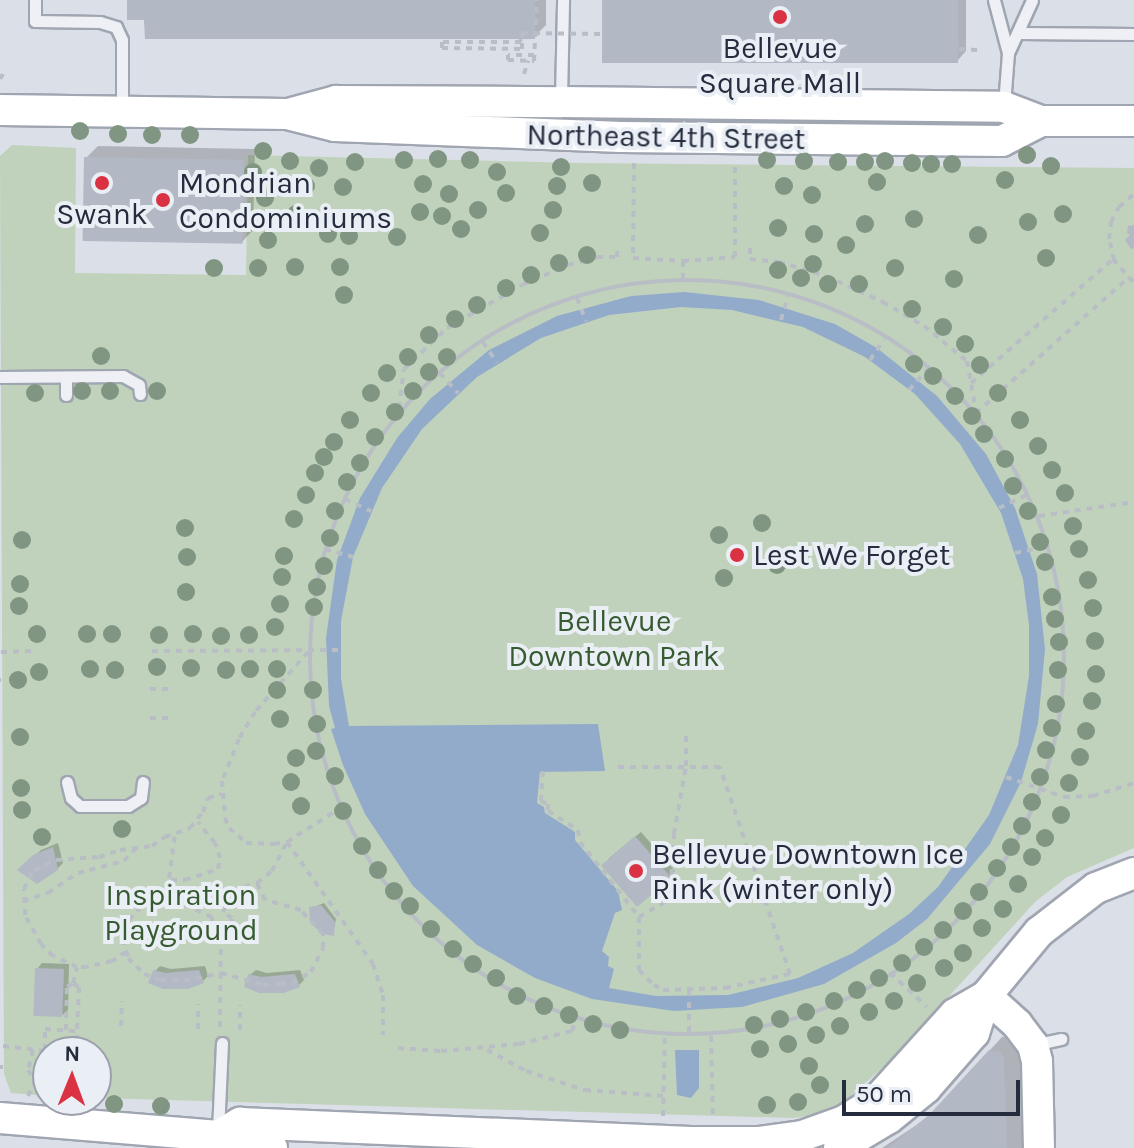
<!DOCTYPE html>
<html>
<head>
<meta charset="utf-8">
<style>
	body { margin:0 }
	#map { position:relative; width:1134px; height:1148px; overflow:hidden; background:#dbdfe7; font-family:Karla,sans-serif }
	div>[style] { position:absolute }
	[style*='--x'] { left:calc(var(--x)*1px); top:calc(var(--y)*1px); width:calc(var(--w)*1px); rotate:calc(var(--a)*1deg) }
	.green>* { inset:0; background:#c0d2bb }
	.water>* { inset:0; background:#92abcb }
	.shadow>* { inset:0; background:#0003 }
	.building>* { inset:0; background:#b2b8c4; transform-origin:0 0 }
	.path>* { height:4px; margin-top:-2px; transform-origin:0; background:repeating-linear-gradient(90deg,#b9bdc5 0 6px,transparent 0 12px) }
	.path>.ring { margin:-2px; padding:0; box-sizing:content-box; background:none; border:4px solid #b9bdc5; border-radius:50% }
	.roads { filter:drop-shadow(2px 0 #a0a6b1) drop-shadow(-2px 0 #a0a6b1) drop-shadow(0 2px #a0a6b1) drop-shadow(0 -2px #a0a6b1) }
	.lane>* { height:11px; margin:-5.5px; padding:0 5.5px; transform-origin:5.5px; border-radius:5.5px; background:#eef0f5 }
	.secondary>* { height:30px; margin:-15px; padding:0 15px; transform-origin:15px; border-radius:15px; background:#fff }
	.path-bridge>* { height:4px; margin-top:-2px; transform-origin:0; background:repeating-linear-gradient(90deg,#b9bdc5 0 6px,transparent 0 12px) }
	.trees>* { width:18px; height:18px; margin:-9px; border-radius:50%; background:#809682 }
	.dots>* { width:22px; height:22px; translate:-50% -50%; box-sizing:border-box; border:4px solid #eaeef5; border-radius:50% }
	span { translate:-50% -50%; white-space:nowrap; text-align:center; line-height:1.15; -webkit-text-stroke:8px #eaeef5; paint-order:stroke }
	.poi-label { font-size:30px; color:#242c3e }
	.left { translate:0 -50%; text-align:left }
	.street-label { font-size:30px; color:#242c3e }
	.park-label { font-size:30px; color:#365b30 }
	.north { position:absolute; left:32px; top:1036px; width:80px; height:80px; box-sizing:border-box; background:#eaeef5; border:2px solid #9ba0ac; border-radius:50%; rotate:1deg; font-size:22px; font-weight:700; line-height:32px; text-align:center; color:#242c3e }
	.north::after { content:''; display:block; margin:auto; width:28px; height:36px; background:#da3243; clip-path:polygon(50% 0,100% 100%,50% 72%,0 100%) }
	.scale { position:absolute; left:842px; top:1080px; width:178px; height:36px; box-sizing:border-box; border:4px solid #242c3e; border-top:0; padding-left:10px; font-size:24px; line-height:28px; white-space:nowrap; color:#242c3e; -webkit-text-stroke:6px #eaeef5; paint-order:stroke }
</style>
</head>
<body>
<div id="map">
	<div class="green">
		<i style="clip-path:polygon(12px 145px,76px 148px,75px 273px,246px 275px,248px 155px,580px 163px,1134px 168px,1134px 848px,1067px 877px,1035px 902px,889px 1062px,840px 1105px,814px 1115px,793px 1118px,96px 1098px,96px 1052px,48px 1052px,48px 1096px,11px 1093px,4px 1074px,0 156px)"></i>
	</div>
	<div class="water">
		<i style="clip-path:polygon(evenodd,684px 292px,759px 300px,835px 324px,877px 348px,937px 396px,986px 454px,1015px 508px,1037px 574px,1045px 649px,1038px 724px,1021px 782px,990px 844px,927px 919px,896px 943px,824px 984px,742px 1007px,674px 1011px,592px 999px,535px 978px,477px 945px,413px 886px,365px 814px,343px 765px,331px 729px,335px 728px,329px 706px,326px 638px,337px 560px,360px 498px,397px 438px,430px 399px,489px 350px,557px 316px,631px 296px,684px 292px,681px 307px,732px 310px,803px 327px,865px 357px,915px 394px,960px 444px,1001px 513px,1023px 579px,1029px 625px,1029px 676px,1018px 745px,989px 815px,938px 887px,909px 914px,853px 953px,798px 978px,728px 995px,656px 996px,609px 988px,614px 969px,608px 966px,609px 957px,602px 951px,615px 913px,622px 910px,618px 891px,575px 840px,575px 832px,545px 813px,544px 807px,537px 803px,540px 772px,605px 771px,598px 724px,349px 726px,341px 679px,341px 621px,353px 557px,382px 488px,422px 429px,477px 377px,541px 338px,609px 315px,681px 307px)"></i>
		<i style="clip-path:polygon(675px 1050px,699px 1050px,699px 1088px,691px 1098px,677px 1095px)"></i>
	</div>
	<div class="shadow">
		<i style="clip-path:polygon(129px 0,546px 0,546px 25px,534px 37px,146px 18px)"></i>
		<i style="clip-path:polygon(604px 0,966px 0,966px 51px,958px 60px)"></i>
		<i style="clip-path:polygon(98px 146px,255px 149px,253px 230px,242px 242px,86px 158px)"></i>
		<i style="clip-path:polygon(641px 832px,675px 871px,669px 876px,608px 859px)"></i>
		<i style="clip-path:polygon(58px 843px,63px 863px,57px 869px,20px 869px,41px 850px)"></i>
		<i style="clip-path:polygon(324px 903px,336px 919px,333px 934px,311px 908px)"></i>
		<i style="clip-path:polygon(42px 963px,69px 964px,68px 1010px,63px 1015px,37px 969px)"></i>
		<i style="clip-path:polygon(160px 966px,171px 969px,205px 966px,208px 976px,203px 981px,155px 971px)"></i>
		<i style="clip-path:polygon(256px 970px,267px 973px,300px 970px,304px 980px,299px 985px,250px 975px)"></i>
		<i style="clip-path:polygon(1017px 1036px,1022px 1052px,1024px 1148px,882px 1148px,927px 1118px,1002px 1037px)"></i>
	</div>
	<div class="building">
		<i style="clip-path:polygon(127px 0,535px 0,535px 39px,145px 39px,144px 20px,127px 20px)"></i>
		<i style="left:602px;top:0;width:356px;height:63px"></i>
		<i style="left:84px;top:157px;width:160px;height:84px;rotate:1deg"></i>
		<i style="clip-path:polygon(1134px 225px,1134px 248px,1131px 249px,1125px 240px,1130px 235px,1127px 233px,1128px 226px)"></i>
		<i style="left:635px;top:836px;width:55px;height:45px;rotate:49deg"></i>
		<i style="clip-path:polygon(53px 847px,58px 870px,37px 884px,17px 870px,33px 855px)"></i>
		<i style="clip-path:polygon(321px 905px,335px 922px,334px 936px,323px 934px,310px 923px,309px 907px)"></i>
		<i style="left:35px;top:968px;width:29px;height:48px;rotate:2deg"></i>
		<i style="clip-path:polygon(153px 970px,165px 973px,199px 970px,204px 983px,188px 989px,163px 989px,148px 983px)"></i>
		<i style="clip-path:polygon(248px 974px,261px 977px,295px 974px,300px 987px,284px 993px,259px 993px,244px 987px)"></i>
		<i style="clip-path:polygon(989px 1050px,1000px 1052px,1004px 1058px,1007px 1148px,888px 1148px,930px 1114px)"></i>
	</div>
	<div class="path">
		<i style="--x:520;--y:39;--w:3;--a:72"></i>
		<i style="--x:521;--y:42;--w:79;--a:180"></i>
		<i style="--x:442;--y:42;--w:6;--a:90"></i>
		<i style="--x:442;--y:48;--w:80;--a:0.7"></i>
		<i style="--x:959;--y:49;--w:22;--a:3"></i>
		<i style="--x:534;--y:55;--w:26;--a:180"></i>
		<i style="--x:508;--y:55;--w:5;--a:90"></i>
		<i style="--x:508;--y:60;--w:26;--a:2"></i>
		<i style="--x:534;--y:61;--w:61;--a:-87.2"></i>
		<i style="--x:524;--y:74;--w:14;--a:-73"></i>
		<i style="--x:0;--y:79;--w:6;--a:-59"></i>
		<i style="--x:634;--y:163;--w:95;--a:90.6"></i>
		<i style="--x:633;--y:258;--w:50;--a:3.4"></i>
		<i style="--x:683;--y:261;--w:52;--a:-4.4"></i>
		<i style="--x:735;--y:257;--w:94;--a:-90"></i>
		<i style="--x:750;--y:248;--w:11;--a:90"></i>
		<i style="--x:750;--y:259;--w:29;--a:6"></i>
		<i style="--x:779;--y:262;--w:49;--a:16.6"></i>
		<i style="--x:826;--y:276;--w:63;--a:24.5"></i>
		<i style="--x:883;--y:302;--w:48;--a:30.3"></i>
		<i style="--x:924;--y:326;--w:55;--a:39.1"></i>
		<i style="--x:967;--y:361;--w:51;--a:79.8"></i>
		<i style="--x:1114;--y:260;--w:22;--a:-103"></i>
		<i style="--x:1109;--y:239;--w:17;--a:-83"></i>
		<i style="--x:1111;--y:222;--w:17;--a:-62"></i>
		<i style="--x:1119;--y:207;--w:20;--a:-41"></i>
		<i style="--x:683;--y:261;--w:20;--a:90"></i>
		<i class="ring" style="left:310px;top:280px;width:750px;height:750px"></i>
		<i style="--x:577;--y:298;--w:25;--a:69"></i>
		<i style="--x:781;--y:320;--w:25;--a:-74"></i>
		<i style="--x:483;--y:342;--w:25;--a:56"></i>
		<i style="--x:870;--y:360;--w:25;--a:-56"></i>
		<i style="--x:440;--y:373;--w:27;--a:48"></i>
		<i style="--x:971;--y:383;--w:189;--a:-41.1"></i>
		<i style="--x:1113;--y:259;--w:32;--a:49"></i>
		<i style="--x:909;--y:390;--w:28;--a:-48"></i>
		<i style="--x:399;--y:408;--w:39;--a:-83"></i>
		<i style="--x:404;--y:369;--w:59;--a:-43.6"></i>
		<i style="--x:447;--y:328;--w:86;--a:-29.8"></i>
		<i style="--x:522;--y:285;--w:50;--a:-23.5"></i>
		<i style="--x:568;--y:265;--w:30;--a:-15"></i>
		<i style="--x:597;--y:257;--w:20;--a:0"></i>
		<i style="--x:617;--y:257;--w:9;--a:-90"></i>
		<i style="--x:976;--y:413;--w:203;--a:-41.6"></i>
		<i style="--x:345;--y:499;--w:29;--a:25"></i>
		<i style="--x:999;--y:508;--w:33;--a:-25"></i>
		<i style="--x:1039;--y:516;--w:96;--a:-8.4"></i>
		<i style="--x:325;--y:549;--w:29;--a:16"></i>
		<i style="--x:1015;--y:553;--w:34;--a:-12"></i>
		<i style="--x:152;--y:651;--w:189;--a:-0.3"></i>
		<i style="--x:1;--y:652;--w:31;--a:-2"></i>
		<i style="--x:308;--y:652;--w:80;--a:131.5"></i>
		<i style="--x:255;--y:712;--w:31;--a:121"></i>
		<i style="--x:239;--y:739;--w:45;--a:112"></i>
		<i style="--x:222;--y:781;--w:37;--a:85"></i>
		<i style="--x:225;--y:818;--w:11;--a:68"></i>
		<i style="--x:229;--y:828;--w:23;--a:41"></i>
		<i style="--x:246;--y:843;--w:28;--a:2"></i>
		<i style="--x:274;--y:844;--w:13;--a:-9"></i>
		<i style="--x:287;--y:842;--w:63;--a:-32.7"></i>
		<i style="--x:0;--y:680;--w:1;--a:0"></i>
		<i style="--x:150;--y:689;--w:24;--a:0"></i>
		<i style="--x:150;--y:718;--w:24;--a:0"></i>
		<i style="--x:543;--y:771;--w:30;--a:94"></i>
		<i style="--x:541;--y:801;--w:8;--a:23"></i>
		<i style="--x:548;--y:804;--w:7;--a:90"></i>
		<i style="--x:548;--y:811;--w:36;--a:32"></i>
		<i style="--x:578;--y:830;--w:12;--a:81"></i>
		<i style="--x:580;--y:842;--w:95;--a:51.8"></i>
		<i style="--x:639;--y:917;--w:53;--a:90"></i>
		<i style="--x:639;--y:970;--w:21;--a:45"></i>
		<i style="--x:654;--y:985;--w:10;--a:29"></i>
		<i style="--x:663;--y:990;--w:62;--a:-1.8"></i>
		<i style="--x:725;--y:988;--w:66;--a:-12.2"></i>
		<i style="--x:790;--y:974;--w:219;--a:-108.7"></i>
		<i style="--x:720;--y:767;--w:102;--a:180"></i>
		<i style="--x:1006;--y:777;--w:61;--a:19"></i>
		<i style="--x:1064;--y:797;--w:29;--a:-2"></i>
		<i style="--x:1093;--y:796;--w:43;--a:-17.6"></i>
		<i style="--x:287;--y:842;--w:149;--a:54.8"></i>
		<i style="--x:373;--y:964;--w:33;--a:72"></i>
		<i style="--x:383;--y:995;--w:40;--a:90"></i>
		<i style="--x:171;--y:880;--w:14;--a:0"></i>
		<i style="--x:185;--y:880;--w:35;--a:-18"></i>
		<i style="--x:218;--y:869;--w:11;--a:-80"></i>
		<i style="--x:220;--y:858;--w:16;--a:-108"></i>
		<i style="--x:215;--y:843;--w:27;--a:-129"></i>
		<i style="--x:23;--y:901;--w:26;--a:-18"></i>
		<i style="--x:48;--y:893;--w:36;--a:-34"></i>
		<i style="--x:78;--y:873;--w:48;--a:-14.6"></i>
		<i style="--x:124;--y:861;--w:18;--a:-47"></i>
		<i style="--x:166;--y:902;--w:69;--a:-82.5"></i>
		<i style="--x:223;--y:912;--w:24;--a:-66"></i>
		<i style="--x:233;--y:890;--w:25;--a:-16"></i>
		<i style="--x:257;--y:883;--w:19;--a:-39"></i>
		<i style="--x:272;--y:871;--w:33;--a:-63"></i>
		<i style="--x:212;--y:917;--w:32;--a:-156"></i>
		<i style="--x:183;--y:904;--w:24;--a:-175"></i>
		<i style="--x:159;--y:902;--w:19;--a:164"></i>
		<i style="--x:141;--y:907;--w:22;--a:133"></i>
		<i style="--x:126;--y:923;--w:16;--a:101"></i>
		<i style="--x:123;--y:939;--w:20;--a:75"></i>
		<i style="--x:128;--y:958;--w:23;--a:45"></i>
		<i style="--x:144;--y:974;--w:17;--a:21"></i>
		<i style="--x:160;--y:980;--w:24;--a:2"></i>
		<i style="--x:184;--y:981;--w:38;--a:-12"></i>
		<i style="--x:221;--y:973;--w:44;--a:15.9"></i>
		<i style="--x:263;--y:985;--w:17;--a:-3"></i>
		<i style="--x:280;--y:984;--w:12;--a:-5"></i>
		<i style="--x:292;--y:983;--w:22;--a:-30"></i>
		<i style="--x:311;--y:972;--w:27;--a:-63"></i>
		<i style="--x:323;--y:948;--w:14;--a:-90"></i>
		<i style="--x:323;--y:934;--w:33;--a:-133"></i>
		<i style="--x:301;--y:910;--w:37;--a:-164"></i>
		<i style="--x:265;--y:900;--w:19;--a:-115"></i>
		<i style="--x:212;--y:917;--w:10;--a:90"></i>
		<i style="--x:212;--y:927;--w:11;--a:34"></i>
		<i style="--x:639;--y:917;--w:36;--a:-30"></i>
		<i style="--x:670;--y:899;--w:65;--a:-86.5"></i>
		<i style="--x:674;--y:834;--w:69;--a:-80"></i>
		<i style="--x:686;--y:766;--w:36;--a:-90"></i>
		<i style="--x:221;--y:933;--w:14;--a:-36"></i>
		<i style="--x:232;--y:925;--w:7;--a:-90"></i>
		<i style="--x:232;--y:918;--w:11;--a:-146"></i>
		<i style="--x:126;--y:952;--w:17;--a:147"></i>
		<i style="--x:112;--y:961;--w:26;--a:167"></i>
		<i style="--x:87;--y:967;--w:10;--a:180"></i>
		<i style="--x:77;--y:967;--w:26;--a:-155"></i>
		<i style="--x:53;--y:956;--w:17;--a:-135"></i>
		<i style="--x:41;--y:944;--w:33;--a:-119"></i>
		<i style="--x:25;--y:915;--w:26;--a:-92"></i>
		<i style="--x:24;--y:889;--w:12;--a:-66"></i>
		<i style="--x:29;--y:878;--w:9;--a:-58"></i>
		<i style="--x:34;--y:870;--w:24;--a:-24"></i>
		<i style="--x:56;--y:860;--w:43;--a:-4"></i>
		<i style="--x:99;--y:857;--w:22;--a:-18"></i>
		<i style="--x:120;--y:850;--w:32;--a:-7"></i>
		<i style="--x:152;--y:846;--w:16;--a:-35"></i>
		<i style="--x:165;--y:837;--w:27;--a:-20"></i>
		<i style="--x:190;--y:828;--w:21;--a:-51"></i>
		<i style="--x:203;--y:812;--w:15;--a:-70"></i>
		<i style="--x:208;--y:798;--w:14;--a:-17"></i>
		<i style="--x:890;--y:973;--w:50;--a:42.6"></i>
		<i style="--x:73;--y:983;--w:7;--a:34"></i>
		<i style="--x:79;--y:987;--w:65;--a:92.6"></i>
		<i style="--x:689;--y:990;--w:45;--a:90"></i>
		<i style="--x:121;--y:1026;--w:25;--a:-88"></i>
		<i style="--x:220;--y:1027;--w:94;--a:-89.4"></i>
		<i style="--x:198;--y:1029;--w:25;--a:-90"></i>
		<i style="--x:66;--y:1030;--w:43;--a:-88.7"></i>
		<i style="--x:67;--y:987;--w:7;--a:-34"></i>
		<i style="--x:73;--y:983;--w:16;--a:-76"></i>
		<i style="--x:240;--y:1030;--w:25;--a:-90"></i>
		<i style="--x:711;--y:1036;--w:81;--a:88.6"></i>
		<i style="--x:3;--y:1046;--w:53;--a:6.5"></i>
		<i style="--x:398;--y:1048;--w:43;--a:4"></i>
		<i style="--x:441;--y:1051;--w:78;--a:-5.1"></i>
		<i style="--x:519;--y:1044;--w:55;--a:-13.8"></i>
		<i style="--x:572;--y:1031;--w:17;--a:-69"></i>
		<i style="--x:33;--y:1050;--w:21;--a:104"></i>
		<i style="--x:28;--y:1070;--w:12;--a:55"></i>
		<i style="--x:45;--y:1050;--w:21;--a:-90"></i>
		<i style="--x:45;--y:1029;--w:32;--a:4"></i>
		<i style="--x:487;--y:1050;--w:44;--a:28.3"></i>
		<i style="--x:526;--y:1071;--w:62;--a:17.9"></i>
		<i style="--x:585;--y:1090;--w:80;--a:4.3"></i>
		<i style="--x:0;--y:1067;--w:3;--a:0"></i>
		<i style="--x:35;--y:1080;--w:13;--a:0"></i>
		<i style="--x:28;--y:1096;--w:17;--a:-66"></i>
		<i style="--x:663;--y:1116;--w:81;--a:-88.6"></i>
	</div>
	<div class="roads">
		<div class="lane">
			<i style="--x:35;--y:0;--w:21;--a:90"></i>
			<i style="--x:35;--y:21;--w:65;--a:0.9"></i>
			<i style="--x:100;--y:22;--w:17;--a:17"></i>
			<i style="--x:116;--y:27;--w:14;--a:65"></i>
			<i style="--x:122;--y:40;--w:71;--a:90"></i>
			<i style="--x:994;--y:0;--w:55;--a:75.2"></i>
			<i style="--x:1008;--y:53;--w:52;--a:94.4"></i>
			<i style="--x:1019;--y:33;--w:115;--a:0.5"></i>
			<i style="--x:1008;--y:53;--w:58;--a:-65.6"></i>
			<i style="--x:561;--y:99;--w:99;--a:-88.8"></i>
			<i style="--x:0;--y:377;--w:123;--a:-0.5"></i>
			<i style="--x:123;--y:376;--w:18;--a:29"></i>
			<i style="--x:139;--y:385;--w:9;--a:84"></i>
			<i style="--x:66;--y:377;--w:18;--a:90"></i>
			<i style="--x:67;--y:782;--w:16;--a:76"></i>
			<i style="--x:71;--y:798;--w:12;--a:42"></i>
			<i style="--x:80;--y:806;--w:48;--a:0"></i>
			<i style="--x:128;--y:806;--w:15;--a:-32"></i>
			<i style="--x:141;--y:798;--w:16;--a:-83"></i>
			<i style="--x:1033;--y:1045;--w:29;--a:-12"></i>
			<i style="--x:218;--y:1131;--w:88;--a:-87.4"></i>
		</div>
		<div class="secondary">
			<i style="--x:0;--y:110;--w:287;--a:0.8"></i>
			<i style="--x:287;--y:114;--w:49;--a:14"></i>
			<i style="--x:335;--y:126;--w:286;--a:2.2"></i>
			<i style="--x:621;--y:137;--w:381;--a:0.6"></i>
			<i style="--x:1002;--y:141;--w:44;--a:-27.1"></i>
			<i style="--x:292;--y:113;--w:46;--a:-15.3"></i>
			<i style="--x:336;--y:101;--w:225;--a:0.3"></i>
			<i style="--x:561;--y:102;--w:443;--a:0.6"></i>
			<i style="--x:1004;--y:107;--w:40;--a:21"></i>
			<i style="--x:1041;--y:121;--w:93;--a:0"></i>
			<i style="--x:986;--y:996;--w:42;--a:42.1"></i>
			<i style="--x:1017;--y:1024;--w:26;--a:53"></i>
			<i style="--x:1033;--y:1045;--w:16;--a:76"></i>
			<i style="--x:1037;--y:1061;--w:87;--a:88.7"></i>
			<i style="--x:0;--y:1118;--w:219;--a:4.7"></i>
			<i style="--x:218;--y:1136;--w:25;--a:26"></i>
			<i style="--x:241;--y:1147;--w:31;--a:2"></i>
			<i style="--x:218;--y:1136;--w:26;--a:-31"></i>
			<i style="--x:240;--y:1123;--w:451;--a:2.4"></i>
			<i style="--x:691;--y:1142;--w:67;--a:0"></i>
			<i style="--x:758;--y:1142;--w:44;--a:-7.8"></i>
			<i style="--x:802;--y:1136;--w:45;--a:-19.7"></i>
			<i style="--x:844;--y:1121;--w:39;--a:-32"></i>
			<i style="--x:877;--y:1100;--w:116;--a:-47.8"></i>
			<i style="--x:955;--y:1014;--w:36;--a:-30"></i>
			<i style="--x:839;--y:1148;--w:58;--a:-31"></i>
			<i style="--x:889;--y:1118;--w:48;--a:-39"></i>
			<i style="--x:926;--y:1088;--w:73;--a:-48.9"></i>
			<i style="--x:974;--y:1033;--w:39;--a:-72"></i>
			<i style="--x:986;--y:996;--w:83;--a:-50.4"></i>
			<i style="--x:1039;--y:932;--w:72;--a:-37.7"></i>
			<i style="--x:1096;--y:888;--w:41;--a:-21.5"></i>
		</div>
	</div>
	<div class="path-bridge">
		<i style="--x:522;--y:49;--w:16;--a:-90"></i>
		<i style="--x:522;--y:33;--w:80;--a:0.7"></i>
	</div>
	<div class="trees">
		<i style="left:80px;top:131px"></i>
		<i style="left:118px;top:134px"></i>
		<i style="left:152px;top:135px"></i>
		<i style="left:190px;top:135px"></i>
		<i style="left:263px;top:151px"></i>
		<i style="left:1027px;top:155px"></i>
		<i style="left:438px;top:159px"></i>
		<i style="left:404px;top:160px"></i>
		<i style="left:470px;top:160px"></i>
		<i style="left:767px;top:160px"></i>
		<i style="left:290px;top:161px"></i>
		<i style="left:804px;top:161px"></i>
		<i style="left:885px;top:161px"></i>
		<i style="left:355px;top:162px"></i>
		<i style="left:838px;top:162px"></i>
		<i style="left:865px;top:162px"></i>
		<i style="left:912px;top:163px"></i>
		<i style="left:931px;top:164px"></i>
		<i style="left:952px;top:164px"></i>
		<i style="left:1051px;top:166px"></i>
		<i style="left:561px;top:167px"></i>
		<i style="left:319px;top:168px"></i>
		<i style="left:253px;top:172px"></i>
		<i style="left:497px;top:172px"></i>
		<i style="left:1005px;top:180px"></i>
		<i style="left:877px;top:182px"></i>
		<i style="left:592px;top:183px"></i>
		<i style="left:423px;top:184px"></i>
		<i style="left:306px;top:186px"></i>
		<i style="left:557px;top:186px"></i>
		<i style="left:784px;top:186px"></i>
		<i style="left:343px;top:187px"></i>
		<i style="left:506px;top:193px"></i>
		<i style="left:449px;top:194px"></i>
		<i style="left:812px;top:195px"></i>
		<i style="left:265px;top:198px"></i>
		<i style="left:478px;top:210px"></i>
		<i style="left:553px;top:210px"></i>
		<i style="left:420px;top:212px"></i>
		<i style="left:296px;top:214px"></i>
		<i style="left:1063px;top:214px"></i>
		<i style="left:442px;top:216px"></i>
		<i style="left:272px;top:219px"></i>
		<i style="left:914px;top:219px"></i>
		<i style="left:1028px;top:222px"></i>
		<i style="left:865px;top:224px"></i>
		<i style="left:778px;top:228px"></i>
		<i style="left:461px;top:229px"></i>
		<i style="left:540px;top:233px"></i>
		<i style="left:328px;top:234px"></i>
		<i style="left:814px;top:234px"></i>
		<i style="left:978px;top:235px"></i>
		<i style="left:349px;top:236px"></i>
		<i style="left:397px;top:237px"></i>
		<i style="left:268px;top:240px"></i>
		<i style="left:846px;top:245px"></i>
		<i style="left:587px;top:255px"></i>
		<i style="left:1046px;top:258px"></i>
		<i style="left:559px;top:263px"></i>
		<i style="left:813px;top:264px"></i>
		<i style="left:295px;top:267px"></i>
		<i style="left:340px;top:267px"></i>
		<i style="left:214px;top:268px"></i>
		<i style="left:258px;top:268px"></i>
		<i style="left:895px;top:268px"></i>
		<i style="left:778px;top:270px"></i>
		<i style="left:531px;top:275px"></i>
		<i style="left:801px;top:278px"></i>
		<i style="left:954px;top:279px"></i>
		<i style="left:828px;top:284px"></i>
		<i style="left:859px;top:284px"></i>
		<i style="left:506px;top:288px"></i>
		<i style="left:344px;top:295px"></i>
		<i style="left:477px;top:305px"></i>
		<i style="left:912px;top:309px"></i>
		<i style="left:455px;top:319px"></i>
		<i style="left:943px;top:327px"></i>
		<i style="left:429px;top:335px"></i>
		<i style="left:965px;top:344px"></i>
		<i style="left:101px;top:356px"></i>
		<i style="left:408px;top:357px"></i>
		<i style="left:447px;top:357px"></i>
		<i style="left:914px;top:364px"></i>
		<i style="left:980px;top:365px"></i>
		<i style="left:429px;top:372px"></i>
		<i style="left:387px;top:373px"></i>
		<i style="left:933px;top:376px"></i>
		<i style="left:82px;top:391px"></i>
		<i style="left:110px;top:391px"></i>
		<i style="left:157px;top:391px"></i>
		<i style="left:413px;top:391px"></i>
		<i style="left:35px;top:393px"></i>
		<i style="left:371px;top:393px"></i>
		<i style="left:998px;top:393px"></i>
		<i style="left:955px;top:396px"></i>
		<i style="left:395px;top:412px"></i>
		<i style="left:972px;top:416px"></i>
		<i style="left:350px;top:420px"></i>
		<i style="left:1020px;top:420px"></i>
		<i style="left:984px;top:434px"></i>
		<i style="left:375px;top:437px"></i>
		<i style="left:334px;top:442px"></i>
		<i style="left:1038px;top:446px"></i>
		<i style="left:324px;top:457px"></i>
		<i style="left:1005px;top:459px"></i>
		<i style="left:360px;top:463px"></i>
		<i style="left:1052px;top:470px"></i>
		<i style="left:315px;top:473px"></i>
		<i style="left:347px;top:482px"></i>
		<i style="left:1013px;top:486px"></i>
		<i style="left:1065px;top:493px"></i>
		<i style="left:306px;top:495px"></i>
		<i style="left:335px;top:511px"></i>
		<i style="left:1028px;top:511px"></i>
		<i style="left:294px;top:519px"></i>
		<i style="left:762px;top:523px"></i>
		<i style="left:1073px;top:526px"></i>
		<i style="left:185px;top:528px"></i>
		<i style="left:719px;top:535px"></i>
		<i style="left:330px;top:538px"></i>
		<i style="left:22px;top:540px"></i>
		<i style="left:1040px;top:542px"></i>
		<i style="left:1079px;top:549px"></i>
		<i style="left:284px;top:556px"></i>
		<i style="left:187px;top:557px"></i>
		<i style="left:1045px;top:562px"></i>
		<i style="left:777px;top:565px"></i>
		<i style="left:324px;top:566px"></i>
		<i style="left:282px;top:577px"></i>
		<i style="left:724px;top:578px"></i>
		<i style="left:1088px;top:580px"></i>
		<i style="left:20px;top:584px"></i>
		<i style="left:317px;top:587px"></i>
		<i style="left:186px;top:592px"></i>
		<i style="left:1052px;top:597px"></i>
		<i style="left:280px;top:604px"></i>
		<i style="left:19px;top:606px"></i>
		<i style="left:314px;top:607px"></i>
		<i style="left:1093px;top:608px"></i>
		<i style="left:1055px;top:619px"></i>
		<i style="left:275px;top:627px"></i>
		<i style="left:37px;top:634px"></i>
		<i style="left:87px;top:634px"></i>
		<i style="left:112px;top:634px"></i>
		<i style="left:193px;top:634px"></i>
		<i style="left:159px;top:635px"></i>
		<i style="left:249px;top:635px"></i>
		<i style="left:221px;top:636px"></i>
		<i style="left:1095px;top:641px"></i>
		<i style="left:1059px;top:642px"></i>
		<i style="left:157px;top:667px"></i>
		<i style="left:191px;top:668px"></i>
		<i style="left:90px;top:669px"></i>
		<i style="left:250px;top:669px"></i>
		<i style="left:277px;top:669px"></i>
		<i style="left:115px;top:670px"></i>
		<i style="left:226px;top:670px"></i>
		<i style="left:1058px;top:670px"></i>
		<i style="left:39px;top:672px"></i>
		<i style="left:1096px;top:674px"></i>
		<i style="left:18px;top:680px"></i>
		<i style="left:277px;top:690px"></i>
		<i style="left:313px;top:690px"></i>
		<i style="left:1092px;top:701px"></i>
		<i style="left:1056px;top:704px"></i>
		<i style="left:280px;top:719px"></i>
		<i style="left:317px;top:724px"></i>
		<i style="left:1052px;top:728px"></i>
		<i style="left:1086px;top:731px"></i>
		<i style="left:20px;top:737px"></i>
		<i style="left:1046px;top:750px"></i>
		<i style="left:316px;top:751px"></i>
		<i style="left:1080px;top:757px"></i>
		<i style="left:296px;top:758px"></i>
		<i style="left:335px;top:776px"></i>
		<i style="left:1040px;top:777px"></i>
		<i style="left:291px;top:782px"></i>
		<i style="left:1069px;top:783px"></i>
		<i style="left:21px;top:788px"></i>
		<i style="left:1032px;top:802px"></i>
		<i style="left:301px;top:806px"></i>
		<i style="left:22px;top:810px"></i>
		<i style="left:343px;top:811px"></i>
		<i style="left:1061px;top:815px"></i>
		<i style="left:1022px;top:826px"></i>
		<i style="left:122px;top:829px"></i>
		<i style="left:42px;top:837px"></i>
		<i style="left:1045px;top:838px"></i>
		<i style="left:362px;top:846px"></i>
		<i style="left:1011px;top:847px"></i>
		<i style="left:1032px;top:857px"></i>
		<i style="left:997px;top:868px"></i>
		<i style="left:378px;top:870px"></i>
		<i style="left:1018px;top:884px"></i>
		<i style="left:394px;top:891px"></i>
		<i style="left:979px;top:892px"></i>
		<i style="left:410px;top:906px"></i>
		<i style="left:1003px;top:909px"></i>
		<i style="left:963px;top:911px"></i>
		<i style="left:982px;top:928px"></i>
		<i style="left:431px;top:929px"></i>
		<i style="left:943px;top:930px"></i>
		<i style="left:924px;top:947px"></i>
		<i style="left:453px;top:949px"></i>
		<i style="left:963px;top:953px"></i>
		<i style="left:902px;top:963px"></i>
		<i style="left:473px;top:964px"></i>
		<i style="left:944px;top:968px"></i>
		<i style="left:496px;top:978px"></i>
		<i style="left:879px;top:978px"></i>
		<i style="left:917px;top:983px"></i>
		<i style="left:857px;top:990px"></i>
		<i style="left:517px;top:996px"></i>
		<i style="left:834px;top:1001px"></i>
		<i style="left:894px;top:1001px"></i>
		<i style="left:544px;top:1006px"></i>
		<i style="left:806px;top:1012px"></i>
		<i style="left:869px;top:1012px"></i>
		<i style="left:569px;top:1015px"></i>
		<i style="left:780px;top:1019px"></i>
		<i style="left:593px;top:1024px"></i>
		<i style="left:754px;top:1025px"></i>
		<i style="left:840px;top:1026px"></i>
		<i style="left:620px;top:1030px"></i>
		<i style="left:816px;top:1035px"></i>
		<i style="left:788px;top:1044px"></i>
		<i style="left:760px;top:1049px"></i>
		<i style="left:809px;top:1066px"></i>
		<i style="left:820px;top:1085px"></i>
		<i style="left:798px;top:1102px"></i>
		<i style="left:114px;top:1104px"></i>
		<i style="left:767px;top:1105px"></i>
		<i style="left:161px;top:1106px"></i>
	</div>
	<div class="dots">
		<i style="left:780px;top:17px;background:#da3243"></i>
		<i style="left:102px;top:183px;background:#da3243"></i>
		<i style="left:163px;top:200px;background:#da3243"></i>
		<i style="left:737px;top:555px;background:#da3243"></i>
		<i style="left:636px;top:871px;background:#da3243"></i>
	</div>
	<div class="poi-label">
		<span style="left:780px;top:65px">Bellevue<br>Square Mall</span>
		<span class="left" style="left:179px;top:200px">Mondrian<br>Condominiums</span>
		<span style="left:102px;top:214px">Swank</span>
		<span class="left" style="left:753px;top:555px">Lest We Forget</span>
		<span class="left" style="left:652px;top:871px">Bellevue Downtown Ice<br>Rink (winter only)</span>
	</div>
	<div class="street-label">
		<span style="left:666px;top:137px;rotate:1deg">Northeast 4th Street</span>
	</div>
	<div class="park-label">
		<span style="left:614px;top:638px">Bellevue<br>Downtown Park</span>
		<span style="left:181px;top:912px">Inspiration<br>Playground</span>
	</div>
	<div class="north">N</div>
	<div class="scale">50 m</div>
</div>
</body>
</html>
